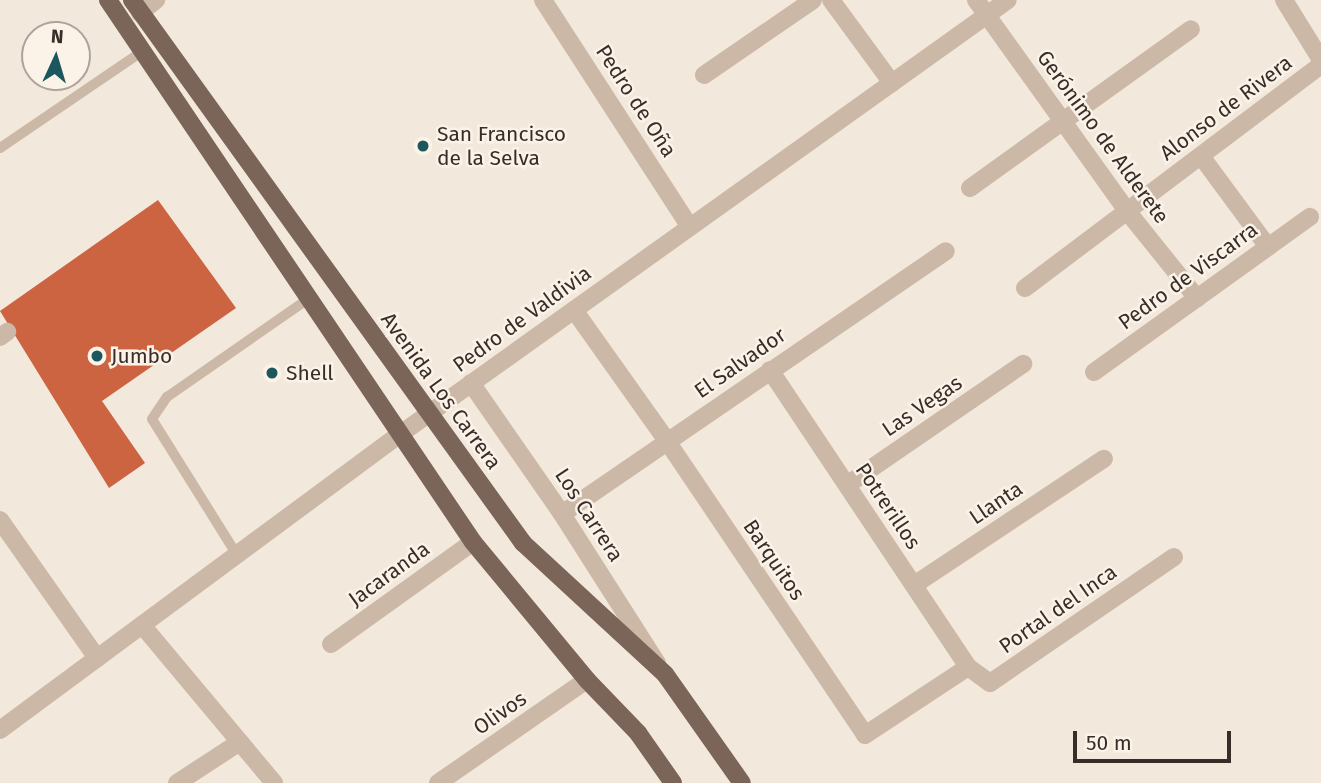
<!DOCTYPE html>
<html>
<head>
<meta charset="utf-8">
<style>
	body { margin:0 }
	#map { position:relative; width:1321px; height:783px; overflow:hidden; background:#f3e8dc; font-family:"Fira Sans",sans-serif }
	div>[style] { position:absolute }
	[style*='--x'] { left:calc(var(--x)*1px); top:calc(var(--y)*1px); width:calc(var(--w)*1px); rotate:calc(var(--a)*1deg) }
	.building>* { inset:0; background:#cc6441 }
	.lane>* { height:10px; margin:-5px; padding:0 5px; transform-origin:5px; border-radius:5px; background:#ccb8a7 }
	.street>* { height:18px; margin:-9px; padding:0 9px; transform-origin:9px; border-radius:9px; background:#ccb8a7 }
	.primary>* { height:18px; margin:-9px; padding:0 9px; transform-origin:9px; border-radius:9px; background:#7b6458 }
	.dots>* { width:19px; height:19px; translate:-50% -50%; box-sizing:border-box; border:4px solid #fbf2e8; border-radius:50% }
	span { translate:-50% -50%; white-space:nowrap; text-align:center; line-height:1.15; -webkit-text-stroke:5px #fbf2e8; paint-order:stroke }
	.street-label { font-size:21px; color:#382d28 }
	.poi-label { font-size:21px; color:#382d28 }
	.left { translate:0 -50%; text-align:left }
	.north { position:absolute; left:21px; top:21px; width:70px; height:70px; box-sizing:border-box; background:#fbf2e8; border:2px solid #ada39b; border-radius:50%; rotate:4deg; font-size:19px; font-weight:700; line-height:28px; text-align:center; color:#382d28 }
	.north::after { content:''; display:block; margin:auto; width:24px; height:32px; background:#1b575c; clip-path:polygon(50% 0,100% 100%,50% 72%,0 100%) }
	.scale { position:absolute; left:1073px; top:731px; width:158px; height:32px; box-sizing:border-box; border:4px solid #382d28; border-top:0; padding-left:9px; font-size:21px; line-height:24px; white-space:nowrap; color:#382d28; -webkit-text-stroke:5px #fbf2e8; paint-order:stroke }
</style>
</head>
<body>
<div id="map">
	<div class="building">
		<i style="clip-path:polygon(158px 200px,236px 308px,102px 401px,145px 463px,109px 488px,0 311px)"></i>
	</div>
	<div class="lane">
		<i style="--x:0;--y:148;--w:171;--a:-34.2"></i>
		<i style="--x:237;--y:555;--w:160;--a:-122"></i>
		<i style="--x:152;--y:419;--w:27;--a:-56"></i>
		<i style="--x:167;--y:397;--w:172;--a:-34.8"></i>
	</div>
	<div class="street">
		<i style="--x:543;--y:0;--w:270;--a:57.1"></i>
		<i style="--x:831;--y:0;--w:103;--a:53.7"></i>
		<i style="--x:976;--y:0;--w:259;--a:54.4"></i>
		<i style="--x:1127;--y:211;--w:112;--a:51.2"></i>
		<i style="--x:1284;--y:0;--w:70;--a:58.3"></i>
		<i style="--x:140;--y:13;--w:21;--a:-39"></i>
		<i style="--x:704;--y:75;--w:132;--a:-34.5"></i>
		<i style="--x:1201;--y:156;--w:113;--a:53.6"></i>
		<i style="--x:970;--y:188;--w:272;--a:-35.7"></i>
		<i style="--x:1025;--y:288;--w:371;--a:-37"></i>
		<i style="--x:574;--y:310;--w:161;--a:54.6"></i>
		<i style="--x:667;--y:441;--w:354;--a:56"></i>
		<i style="--x:865;--y:735;--w:123;--a:-33.4"></i>
		<i style="--x:0;--y:337;--w:9;--a:-36"></i>
		<i style="--x:770;--y:370;--w:357;--a:56.3"></i>
		<i style="--x:968;--y:667;--w:27;--a:36"></i>
		<i style="--x:990;--y:683;--w:223;--a:-34.4"></i>
		<i style="--x:1094;--y:372;--w:266;--a:-35.7"></i>
		<i style="--x:471;--y:383;--w:160;--a:55.2"></i>
		<i style="--x:562;--y:514;--w:177;--a:57.5"></i>
		<i style="--x:847;--y:485;--w:214;--a:-34.5"></i>
		<i style="--x:562;--y:514;--w:465;--a:-34.4"></i>
		<i style="--x:0;--y:520;--w:169;--a:54.9"></i>
		<i style="--x:914;--y:585;--w:228;--a:-33.6"></i>
		<i style="--x:142;--y:625;--w:206;--a:50.1"></i>
		<i style="--x:331;--y:644;--w:175;--a:-35.7"></i>
		<i style="--x:0;--y:730;--w:496;--a:-36.5"></i>
		<i style="--x:399;--y:435;--w:748;--a:-35.54"></i>
		<i style="--x:177;--y:783;--w:75;--a:-33.1"></i>
		<i style="--x:438;--y:783;--w:181;--a:-34.7"></i>
	</div>
	<div class="primary">
		<i style="--x:108;--y:0;--w:653;--a:56.04"></i>
		<i style="--x:473;--y:542;--w:179;--a:50.4"></i>
		<i style="--x:587;--y:680;--w:74;--a:46.1"></i>
		<i style="--x:638;--y:733;--w:61;--a:55"></i>
		<i style="--x:132;--y:0;--w:669;--a:54.24"></i>
		<i style="--x:523;--y:543;--w:193;--a:42.7"></i>
		<i style="--x:665;--y:674;--w:133;--a:54.8"></i>
	</div>
	<div class="dots">
		<i style="left:423px;top:146px;background:#1b575c"></i>
		<i style="left:97px;top:356px;background:#1b575c"></i>
		<i style="left:272px;top:373px;background:#1b575c"></i>
	</div>
	<div class="street-label">
		<span style="left:636px;top:101px;rotate:57deg">Pedro de Oña</span>
		<span style="left:1226px;top:108px;rotate:-37deg">Alonso de Rivera</span>
		<span style="left:1103px;top:137px;rotate:54deg">Gerónimo de Alderete</span>
		<span style="left:1188px;top:276px;rotate:-36deg">Pedro de Viscarra</span>
		<span style="left:522px;top:319px;rotate:-36deg">Pedro de Valdivia</span>
		<span style="left:740px;top:363px;rotate:-35deg">El Salvador</span>
		<span style="left:441px;top:391px;rotate:54deg">Avenida Los Carrera</span>
		<span style="left:922px;top:406px;rotate:-34deg">Las Vegas</span>
		<span style="left:996px;top:503px;rotate:-34deg">Llanta</span>
		<span style="left:888px;top:506px;rotate:56deg">Potrerillos</span>
		<span style="left:589px;top:515px;rotate:57deg">Los Carrera</span>
		<span style="left:774px;top:560px;rotate:56deg">Barquitos</span>
		<span style="left:389px;top:574px;rotate:-36deg">Jacaranda</span>
		<span style="left:1058px;top:609px;rotate:-35deg">Portal del Inca</span>
		<span style="left:500px;top:713px;rotate:-35deg">Olivos</span>
	</div>
	<div class="poi-label">
		<span class="left" style="left:437px;top:146px">San Francisco<br>de la Selva</span>
		<span class="left" style="left:111px;top:356px">Jumbo</span>
		<span class="left" style="left:286px;top:373px">Shell</span>
	</div>
	<div class="north">N</div>
	<div class="scale">50 m</div>
</div>
</body>
</html>
